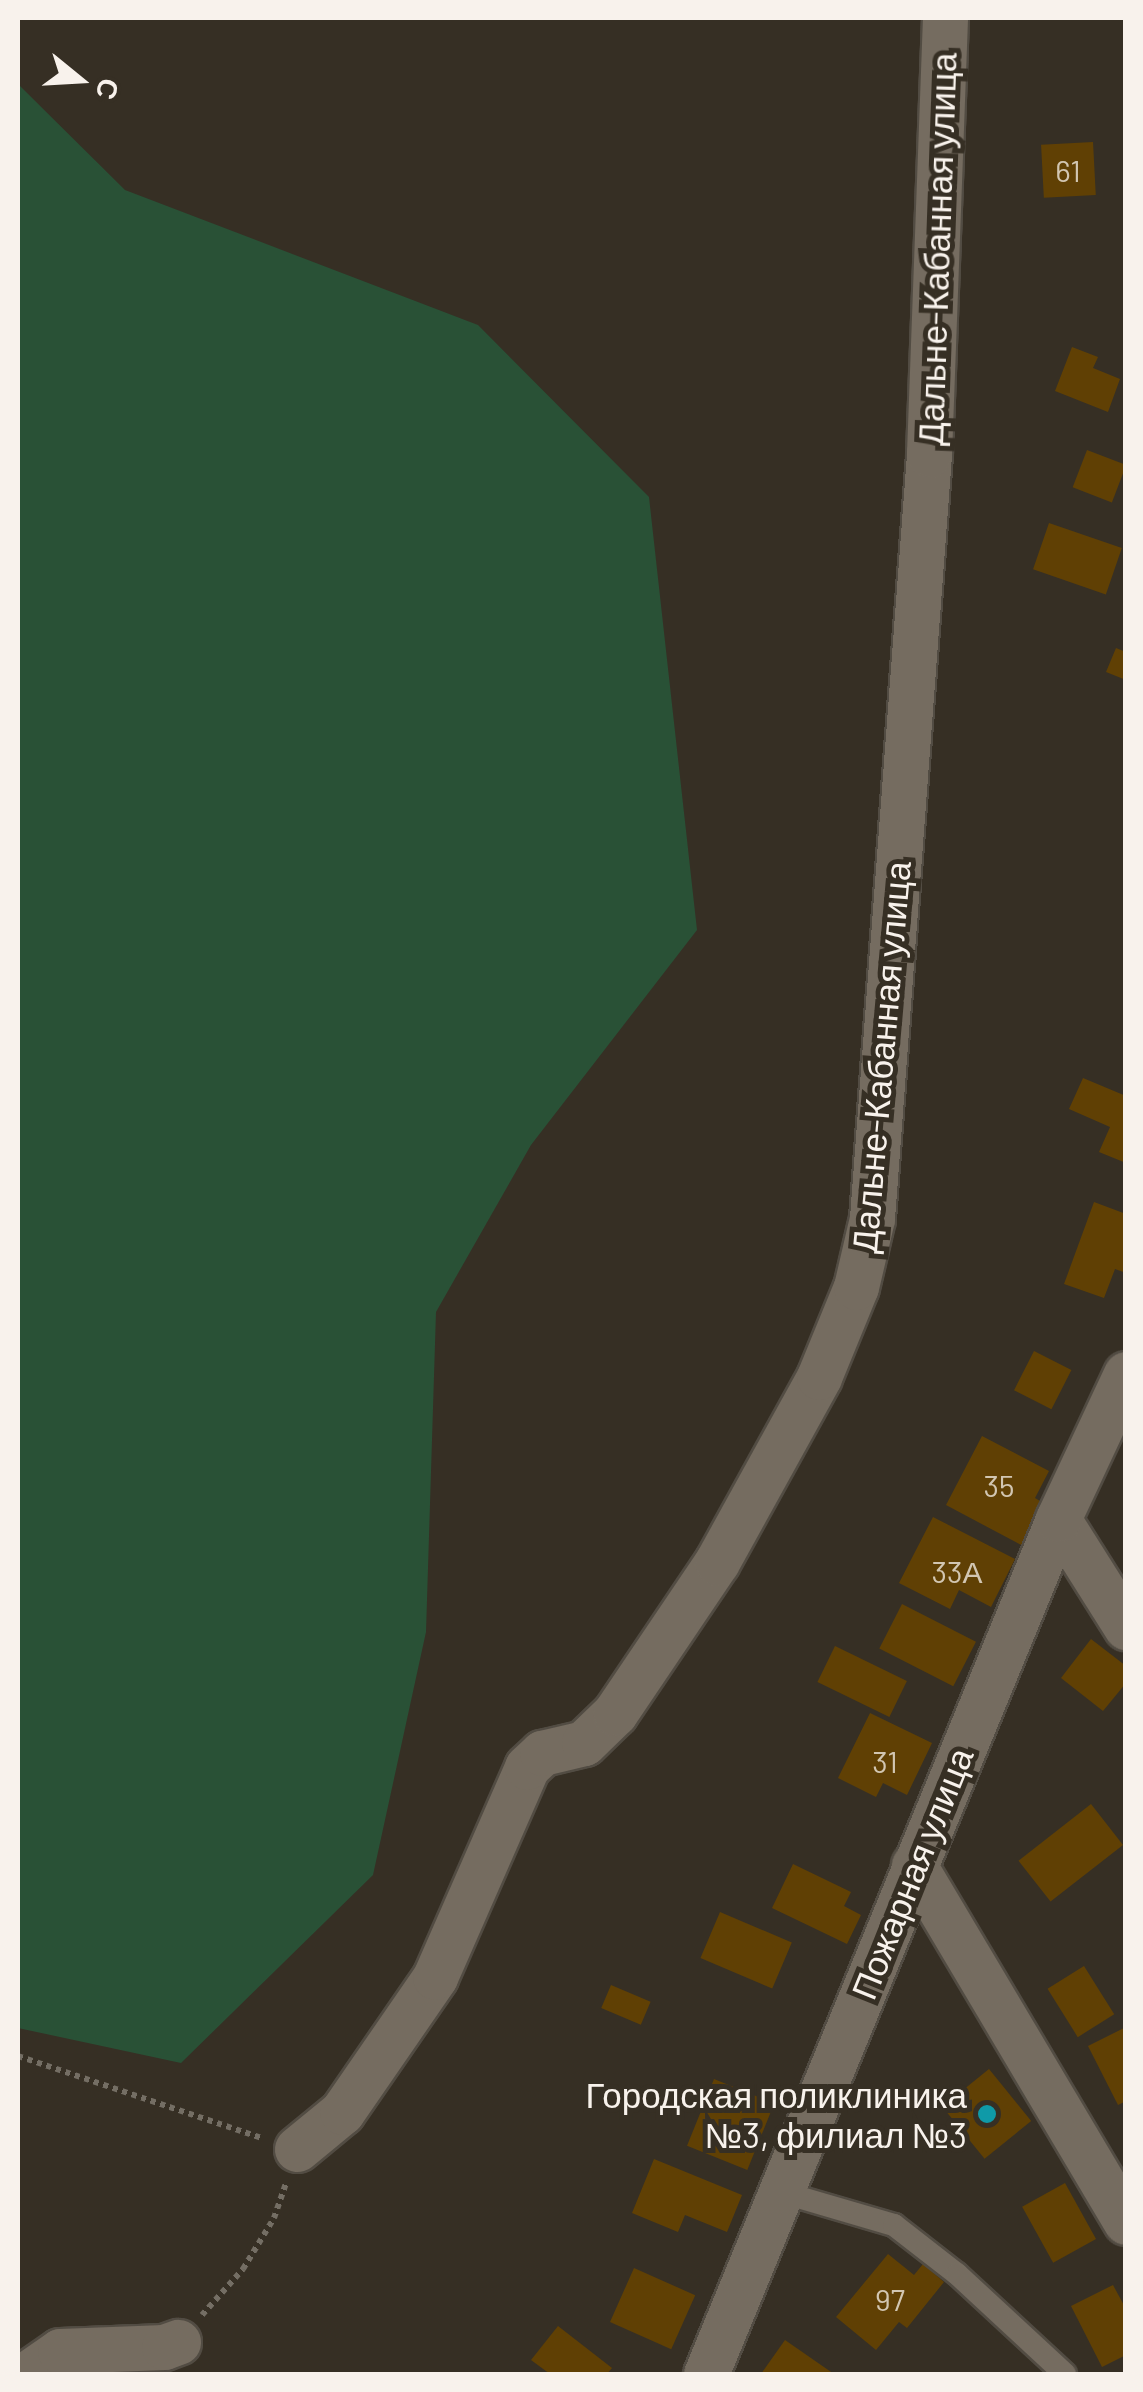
<!DOCTYPE html>
<html>
<head>
<meta charset="utf-8">
<style>
	body { margin:0 }
	#map { position:relative; width:1143px; height:2392px; overflow:hidden; background:#362f24; font-family:Barlow,sans-serif }
	div>[style] { position:absolute }
	[style*='--x'] { left:calc(var(--x)*1px); top:calc(var(--y)*1px); width:calc(var(--w)*1px); rotate:calc(var(--a)*1deg) }
	.green>* { inset:0; background:#295136 }
	.building>* { inset:0; background:#604004; transform-origin:0 0 }
	.path>* { height:6px; margin-top:-3px; transform-origin:0; background:repeating-linear-gradient(90deg,#746e64 0 5px,transparent 0 10px) }
	.roads { filter:drop-shadow(2px 0 #524c43) drop-shadow(-2px 0 #524c43) drop-shadow(0 2px #524c43) drop-shadow(0 -2px #524c43) }
	.service>* { height:22px; margin:-11px; padding:0 11px; transform-origin:11px; border-radius:11px; background:#756c60 }
	.minor>* { height:45px; margin:-22.5px; padding:0 22.5px; transform-origin:22.5px; border-radius:22.5px; background:#756c60 }
	.dots>* { width:28px; height:28px; translate:-50% -50%; box-sizing:border-box; border:5px solid #362f24; border-radius:50% }
	span { translate:-50% -50%; white-space:nowrap; text-align:center; line-height:1.15; -webkit-text-stroke:10px #362f24; paint-order:stroke }
	.number-label { font-size:30px; color:#d2c6b2 }
	.number-label span { -webkit-text-stroke-width:0 }
	.street-label { font-size:35px; color:#f8f2ec }
	.poi-label { font-size:35px; color:#f8f2ec }
	.right { translate:-100% -50%; text-align:right }
	.frame { position:absolute; inset:0; border:20px solid #f8f2ec; pointer-events:none }
	.north { position:absolute; left:30px; top:30px; width:100px; height:100px; -webkit-text-stroke:8px #362f24; paint-order:stroke; rotate:108deg; font-size:28px; font-weight:700; line-height:40px; text-align:center; color:#f8f2ec }
	.north::after { content:''; display:block; margin:auto; width:35px; height:45px; background:#f8f2ec; clip-path:polygon(50% 0,100% 100%,50% 72%,0 100%) }
</style>
</head>
<body>
<div id="map">
	<div class="green">
		<i style="clip-path:polygon(18px 84px,125px 190px,478px 325px,649px 497px,697px 930px,531px 1145px,436px 1312px,426px 1632px,373px 1875px,181px 2063px,18px 2028px)"></i>
	</div>
	<div class="building">
		<i style="left:1093px;top:142px;width:53px;height:52px;rotate:87deg"></i>
		<i style="clip-path:polygon(1072px 347px,1098px 357px,1093px 368px,1120px 379px,1108px 412px,1055px 391px)"></i>
		<i style="left:1087px;top:450px;width:42px;height:40px;rotate:21deg"></i>
		<i style="left:1049px;top:523px;width:77px;height:49px;rotate:19deg"></i>
		<i style="clip-path:polygon(1116px 648px,1126px 652px,1126px 680px,1106px 672px)"></i>
		<i style="clip-path:polygon(1083px 1078px,1126px 1096px,1126px 1163px,1099px 1152px,1110px 1127px,1069px 1109px)"></i>
		<i style="clip-path:polygon(1094px 1202px,1126px 1214px,1126px 1273px,1115px 1269px,1104px 1298px,1064px 1284px)"></i>
		<i style="left:1034px;top:1351px;width:42px;height:44px;rotate:27deg"></i>
		<i style="clip-path:polygon(982px 1436px,1049px 1471px,1035px 1498px,1045px 1504px,1023px 1546px,946px 1505px)"></i>
		<i style="clip-path:polygon(933px 1517px,1015px 1559px,991px 1607px,959px 1590px,950px 1609px,899px 1583px)"></i>
		<i style="left:902px;top:1604px;width:83px;height:50px;rotate:27deg"></i>
		<i style="clip-path:polygon(1091px 1639px,1126px 1666px,1126px 1683px,1103px 1711px,1061px 1678px)"></i>
		<i style="left:835px;top:1646px;width:80px;height:40px;rotate:26deg"></i>
		<i style="clip-path:polygon(870px 1713px,932px 1743px,907px 1795px,883px 1783px,876px 1797px,838px 1778px)"></i>
		<i style="left:1091px;top:1804px;width:52px;height:92px;rotate:52deg"></i>
		<i style="clip-path:polygon(793px 1864px,851px 1892px,844px 1906px,861px 1915px,847px 1944px,772px 1908px)"></i>
		<i style="left:720px;top:1912px;width:78px;height:50px;rotate:23deg"></i>
		<i style="left:1084px;top:1966px;width:57px;height:43px;rotate:58deg"></i>
		<i style="left:611px;top:1985px;width:43px;height:25px;rotate:23deg"></i>
		<i style="clip-path:polygon(1126px 2027px,1126px 2101px,1118px 2105px,1088px 2046px)"></i>
		<i style="left:989px;top:2069px;width:67px;height:60px;rotate:51deg"></i>
		<i style="left:714px;top:2079px;width:65px;height:72px;rotate:22deg"></i>
		<i style="clip-path:polygon(654px 2159px,742px 2195px,727px 2232px,685px 2215px,678px 2232px,632px 2213px)"></i>
		<i style="left:1065px;top:2183px;width:64px;height:49px;rotate:61deg"></i>
		<i style="clip-path:polygon(888px 2254px,914px 2275px,923px 2264px,944px 2282px,907px 2328px,899px 2322px,876px 2350px,836px 2317px)"></i>
		<i style="left:634px;top:2268px;width:67px;height:59px;rotate:24deg"></i>
		<i style="clip-path:polygon(1113px 2285px,1126px 2309px,1126px 2355px,1102px 2367px,1071px 2306px)"></i>
		<i style="clip-path:polygon(558px 2326px,612px 2368px,607px 2374px,550px 2374px,531px 2360px)"></i>
		<i style="clip-path:polygon(785px 2340px,834px 2374px,761px 2374px)"></i>
	</div>
	<div class="path">
		<i style="--x:18;--y:2056;--w:257;--a:18.6"></i>
		<i style="--x:202;--y:2315;--w:62;--a:-48.3"></i>
		<i style="--x:243;--y:2269;--w:60;--a:-58.7"></i>
		<i style="--x:274;--y:2218;--w:37;--a:-71"></i>
	</div>
	<div class="roads">
		<div class="service">
			<i style="--x:781;--y:2192;--w:118;--a:16.3"></i>
			<i style="--x:894;--y:2225;--w:80;--a:37.9"></i>
			<i style="--x:957;--y:2274;--w:147;--a:42.8"></i>
		</div>
		<div class="minor">
			<i style="--x:1058;--y:1519;--w:128;--a:57.8"></i>
			<i style="--x:914;--y:1865;--w:415;--a:59.3"></i>
			<i style="--x:297;--y:2149;--w:58;--a:-39.4"></i>
			<i style="--x:342;--y:2112;--w:164;--a:-55.4"></i>
			<i style="--x:435;--y:1977;--w:229;--a:-66.3"></i>
			<i style="--x:527;--y:1767;--w:21;--a:-43"></i>
			<i style="--x:542;--y:1753;--w:43;--a:-13.4"></i>
			<i style="--x:584;--y:1743;--w:43;--a:-44.1"></i>
			<i style="--x:615;--y:1713;--w:182;--a:-56"></i>
			<i style="--x:717;--y:1562;--w:211;--a:-61.1"></i>
			<i style="--x:819;--y:1377;--w:97;--a:-67.7"></i>
			<i style="--x:856;--y:1287;--w:71;--a:-76.9"></i>
			<i style="--x:872;--y:1218;--w:766;--a:-85.73"></i>
			<i style="--x:929;--y:454;--w:436;--a:-87.9"></i>
			<i style="--x:27;--y:2374;--w:40;--a:-34.9"></i>
			<i style="--x:60;--y:2351;--w:104;--a:-2.2"></i>
			<i style="--x:164;--y:2347;--w:15;--a:-20"></i>
			<i style="--x:706;--y:2374;--w:925;--a:-67.62"></i>
			<i style="--x:1058;--y:1519;--w:160;--a:-64.9"></i>
		</div>
	</div>
	<div class="dots">
		<i style="left:987px;top:2114px;background:#0f9aa8"></i>
	</div>
	<div class="number-label">
		<span style="left:1068px;top:170px">61</span>
		<span style="left:999px;top:1485px">35</span>
		<span style="left:957px;top:1571px">33А</span>
		<span style="left:885px;top:1761px">31</span>
		<span style="left:890px;top:2299px">97</span>
	</div>
	<div class="street-label">
		<span style="left:936px;top:249px;rotate:-88deg">Дальне-Кабанная улица</span>
		<span style="left:880px;top:1057px;rotate:-85deg">Дальне-Кабанная улица</span>
		<span style="left:911px;top:1873px;rotate:-68deg">Пожарная улица</span>
	</div>
	<div class="poi-label">
		<span class="right" style="left:967px;top:2114px">Городская поликлиника<br>№3, филиал №3</span>
	</div>
	<div class="frame"></div>
	<div class="north">С</div>
</div>
</body>
</html>
